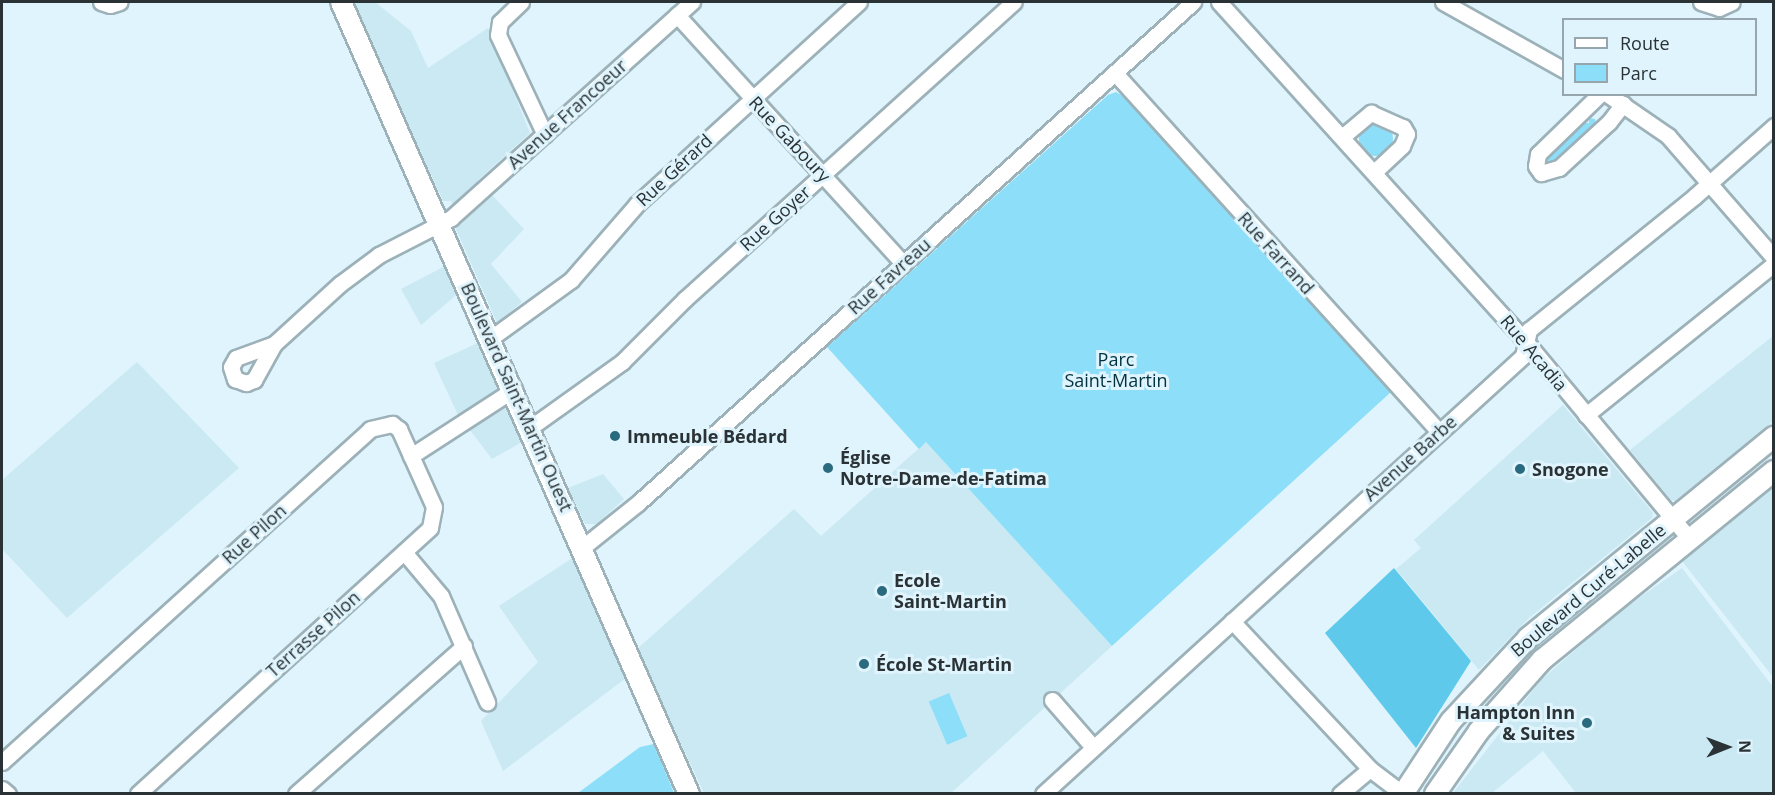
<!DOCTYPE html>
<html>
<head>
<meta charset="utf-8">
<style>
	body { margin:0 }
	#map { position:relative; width:1775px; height:795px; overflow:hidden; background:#dff4fc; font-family:"Open Sans",sans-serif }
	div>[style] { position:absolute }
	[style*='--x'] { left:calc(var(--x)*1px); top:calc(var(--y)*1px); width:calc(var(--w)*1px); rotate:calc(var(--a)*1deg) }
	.built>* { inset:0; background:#cbe9f3 }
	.green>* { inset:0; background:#8ddef9; transform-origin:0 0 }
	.round { border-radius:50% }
	.forest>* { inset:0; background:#5fc9eb }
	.roads { filter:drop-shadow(2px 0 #9cb1b8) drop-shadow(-2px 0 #9cb1b8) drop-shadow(0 2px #9cb1b8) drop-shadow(0 -2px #9cb1b8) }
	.minor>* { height:15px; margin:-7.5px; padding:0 7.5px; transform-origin:7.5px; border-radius:7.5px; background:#fff }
	.major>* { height:20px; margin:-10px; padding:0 10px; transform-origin:10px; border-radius:10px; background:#fff }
	.dots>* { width:16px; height:16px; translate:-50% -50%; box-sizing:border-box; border:3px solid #dff4fc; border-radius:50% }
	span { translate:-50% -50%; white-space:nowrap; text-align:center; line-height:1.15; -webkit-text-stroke:6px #dff4fc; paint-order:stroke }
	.street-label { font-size:18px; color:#2a3235 }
	.park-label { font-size:18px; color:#003240 }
	.poi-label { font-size:18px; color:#2a3235; font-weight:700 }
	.left { translate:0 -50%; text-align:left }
	.right { translate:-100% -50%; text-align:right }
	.frame { position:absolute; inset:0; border:3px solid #2a3235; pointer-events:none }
	.legend { position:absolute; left:1562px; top:18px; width:195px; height:78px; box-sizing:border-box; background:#dff4fc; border:2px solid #97a6ac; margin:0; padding:8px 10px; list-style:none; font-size:18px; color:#2a3235 }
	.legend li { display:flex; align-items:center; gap:12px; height:30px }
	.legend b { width:30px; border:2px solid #97a6ac }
	.north { position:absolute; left:1697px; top:717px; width:60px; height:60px; -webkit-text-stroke:4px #dff4fc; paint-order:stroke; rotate:89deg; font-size:16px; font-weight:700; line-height:24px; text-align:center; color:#2a3235 }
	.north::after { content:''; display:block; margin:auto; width:21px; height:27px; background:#2a3235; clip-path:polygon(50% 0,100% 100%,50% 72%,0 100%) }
</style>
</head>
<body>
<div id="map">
	<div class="built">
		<i style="clip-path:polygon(353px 2px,375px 2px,411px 31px,428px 68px,488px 28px,530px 133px,478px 180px,524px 229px,491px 264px,522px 302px,497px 323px,456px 229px,462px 223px,451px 201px,443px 201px)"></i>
		<i style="clip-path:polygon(449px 264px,461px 291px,421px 325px,401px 289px)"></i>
		<i style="clip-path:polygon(1773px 336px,1773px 421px,1675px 501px,1671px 500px,1630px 450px)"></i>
		<i style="clip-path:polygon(482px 341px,522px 442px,492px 459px,457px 413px,434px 363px)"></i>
		<i style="clip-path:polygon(137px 362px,239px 468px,67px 618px,2px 549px,2px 480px)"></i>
		<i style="clip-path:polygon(1563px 405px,1653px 513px,1652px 518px,1529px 618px,1479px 670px,1396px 569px,1421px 548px,1414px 540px)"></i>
		<i style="clip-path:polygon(926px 442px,1112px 646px,950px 794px,704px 793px,637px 649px,794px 509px,821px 536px)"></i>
		<i style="clip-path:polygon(603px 474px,624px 499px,597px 524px,585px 524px,568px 488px)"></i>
		<i style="clip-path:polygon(1773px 487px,1773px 677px,1682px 561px)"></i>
		<i style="clip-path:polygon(574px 557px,626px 678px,503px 771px,481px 721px,538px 662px,499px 606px)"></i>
		<i style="clip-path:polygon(1682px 568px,1773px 687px,1773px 793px,1576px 793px,1543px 751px,1492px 793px,1453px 793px,1541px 680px,1620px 611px)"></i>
	</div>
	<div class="green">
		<i style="clip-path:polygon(1116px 92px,1125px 97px,1391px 392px,1112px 646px,926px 442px,919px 449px,827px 347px,1108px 95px)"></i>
		<i style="clip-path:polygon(1589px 118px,1595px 119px,1596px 124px,1552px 165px,1544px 164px,1546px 157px,1583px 123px,1589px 123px)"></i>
		<i class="round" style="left:1359px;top:122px;width:34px;height:34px"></i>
		<i style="left:949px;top:693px;width:47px;height:22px;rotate:67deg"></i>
		<i style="clip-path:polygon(654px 744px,674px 793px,578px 793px,640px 747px)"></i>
	</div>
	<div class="forest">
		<i style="clip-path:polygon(1394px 568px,1471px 661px,1416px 748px,1325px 633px)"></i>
	</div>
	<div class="roads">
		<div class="minor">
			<i style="--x:101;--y:2;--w:9;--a:18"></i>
			<i style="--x:110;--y:5;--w:10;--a:-17"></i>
			<i style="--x:521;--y:2;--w:29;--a:136"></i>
			<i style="--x:500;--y:22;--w:13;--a:99"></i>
			<i style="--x:498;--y:35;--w:110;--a:64.8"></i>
			<i style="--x:1219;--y:2;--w:460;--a:47.9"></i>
			<i style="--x:1527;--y:343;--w:254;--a:50.3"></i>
			<i style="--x:1443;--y:2;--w:139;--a:29.3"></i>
			<i style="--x:1701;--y:2;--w:19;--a:18"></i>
			<i style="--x:1719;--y:8;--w:14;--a:-25"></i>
			<i style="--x:677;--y:15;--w:336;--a:47.7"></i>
			<i style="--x:1115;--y:73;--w:484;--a:47.9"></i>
			<i style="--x:1600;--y:94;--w:86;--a:135.9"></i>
			<i style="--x:1538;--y:154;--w:12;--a:99"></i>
			<i style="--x:1536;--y:166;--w:9;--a:54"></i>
			<i style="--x:1541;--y:173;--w:19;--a:-16"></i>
			<i style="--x:1559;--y:168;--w:68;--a:-42.6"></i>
			<i style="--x:1609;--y:122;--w:23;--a:-52"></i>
			<i style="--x:1607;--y:94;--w:74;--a:34.5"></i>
			<i style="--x:1668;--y:136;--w:162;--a:49"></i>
			<i style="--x:1342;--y:137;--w:38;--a:-40"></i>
			<i style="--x:1371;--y:113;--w:35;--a:24"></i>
			<i style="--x:1403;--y:127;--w:8;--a:60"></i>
			<i style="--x:1407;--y:134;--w:13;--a:113"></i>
			<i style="--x:1402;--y:146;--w:38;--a:137"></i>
			<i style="--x:491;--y:338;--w:99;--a:-35.9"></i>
			<i style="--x:571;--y:280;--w:101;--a:-49"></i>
			<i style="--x:637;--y:204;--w:300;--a:-42.3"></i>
			<i style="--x:274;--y:344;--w:40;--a:159.8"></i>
			<i style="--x:236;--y:358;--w:10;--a:119"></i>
			<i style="--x:231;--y:367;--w:13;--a:72"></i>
			<i style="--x:235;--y:379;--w:12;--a:20"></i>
			<i style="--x:246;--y:383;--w:9;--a:-21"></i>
			<i style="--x:254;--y:380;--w:41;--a:-60.9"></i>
			<i style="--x:274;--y:344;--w:89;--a:-42.3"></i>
			<i style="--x:340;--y:284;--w:49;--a:-36.6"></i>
			<i style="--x:379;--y:255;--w:81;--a:-27.2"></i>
			<i style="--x:451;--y:218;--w:324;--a:-41.9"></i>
			<i style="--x:1586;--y:415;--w:241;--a:-38.8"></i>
			<i style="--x:531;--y:427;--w:112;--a:-35.5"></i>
			<i style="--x:622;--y:362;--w:89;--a:-45"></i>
			<i style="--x:685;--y:299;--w:443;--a:-42.1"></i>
			<i style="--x:411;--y:456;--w:123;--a:-33"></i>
			<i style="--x:583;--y:547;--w:70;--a:-38.7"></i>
			<i style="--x:638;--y:503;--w:748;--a:-42.07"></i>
			<i style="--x:404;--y:552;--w:57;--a:49.9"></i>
			<i style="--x:441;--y:596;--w:116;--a:66.5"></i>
			<i style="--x:1232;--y:621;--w:202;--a:47"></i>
			<i style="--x:1370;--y:769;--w:41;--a:37.1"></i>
			<i style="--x:1052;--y:700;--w:62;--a:48.9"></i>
			<i style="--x:2;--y:762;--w:496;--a:-42.1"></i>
			<i style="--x:370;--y:429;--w:23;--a:-13"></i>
			<i style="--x:392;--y:424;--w:9;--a:36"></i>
			<i style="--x:399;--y:429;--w:85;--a:65.8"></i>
			<i style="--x:434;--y:507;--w:21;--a:101"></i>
			<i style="--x:430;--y:528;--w:395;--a:137.7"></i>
			<i style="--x:2;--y:789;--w:8;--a:40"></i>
			<i style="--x:296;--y:794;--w:224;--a:-41.4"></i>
			<i style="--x:1043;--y:794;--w:650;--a:-42.38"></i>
			<i style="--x:1523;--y:356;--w:27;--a:-77"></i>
			<i style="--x:1529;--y:330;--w:213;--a:-38.9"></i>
			<i style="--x:1695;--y:196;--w:106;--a:-41.5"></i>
			<i style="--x:1340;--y:794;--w:39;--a:-40"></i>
		</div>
		<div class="major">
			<i style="--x:341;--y:2;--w:865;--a:66.28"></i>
			<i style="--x:1403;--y:794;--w:87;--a:-56.7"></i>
			<i style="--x:1451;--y:721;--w:113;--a:-47.1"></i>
			<i style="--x:1528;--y:638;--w:318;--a:-39.3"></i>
			<i style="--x:1435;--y:794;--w:77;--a:-55.1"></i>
			<i style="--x:1479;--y:731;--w:95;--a:-48.4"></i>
			<i style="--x:1542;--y:660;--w:299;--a:-39.2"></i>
		</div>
	</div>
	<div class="dots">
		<i style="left:615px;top:436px;background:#2a6a7e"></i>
		<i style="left:828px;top:468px;background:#2a6a7e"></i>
		<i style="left:1520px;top:469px;background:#2a6a7e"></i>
		<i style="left:882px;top:591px;background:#2a6a7e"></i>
		<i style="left:864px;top:664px;background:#2a6a7e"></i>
		<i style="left:1587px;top:723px;background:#2a6a7e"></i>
	</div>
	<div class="street-label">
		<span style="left:567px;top:114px;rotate:-42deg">Avenue Francoeur</span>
		<span style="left:790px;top:139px;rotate:47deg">Rue Gaboury</span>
		<span style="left:674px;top:170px;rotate:-43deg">Rue Gérard</span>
		<span style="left:775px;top:218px;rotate:-42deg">Rue Goyer</span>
		<span style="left:1276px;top:253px;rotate:48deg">Rue Farrand</span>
		<span style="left:889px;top:276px;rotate:-42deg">Rue Favreau</span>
		<span style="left:1534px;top:353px;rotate:50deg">Rue Acadia</span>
		<span style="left:517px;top:397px;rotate:66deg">Boulevard Saint-Martin Ouest</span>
		<span style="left:1410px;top:458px;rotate:-42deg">Avenue Barbe</span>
		<span style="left:254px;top:534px;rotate:-42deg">Rue Pilon</span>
		<span style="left:1588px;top:590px;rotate:-40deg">Boulevard Curé-Labelle</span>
		<span style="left:313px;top:634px;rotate:-42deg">Terrasse Pilon</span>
	</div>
	<div class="park-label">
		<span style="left:1116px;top:370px">Parc<br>Saint-Martin</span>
	</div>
	<div class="poi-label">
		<span class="left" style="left:627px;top:436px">Immeuble Bédard</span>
		<span class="left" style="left:840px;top:468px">Église<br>Notre-Dame-de-Fatima</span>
		<span class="left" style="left:1532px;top:469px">Snogone</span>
		<span class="left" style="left:894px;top:591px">Ecole<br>Saint-Martin</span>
		<span class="left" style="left:876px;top:664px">École St-Martin</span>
		<span class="right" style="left:1575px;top:723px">Hampton Inn<br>&amp; Suites</span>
	</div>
	<div class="frame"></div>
	<ul class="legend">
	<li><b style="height:8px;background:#fff"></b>Route</li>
	<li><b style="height:16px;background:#8ddef9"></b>Parc</li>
	</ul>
	<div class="north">N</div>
</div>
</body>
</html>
